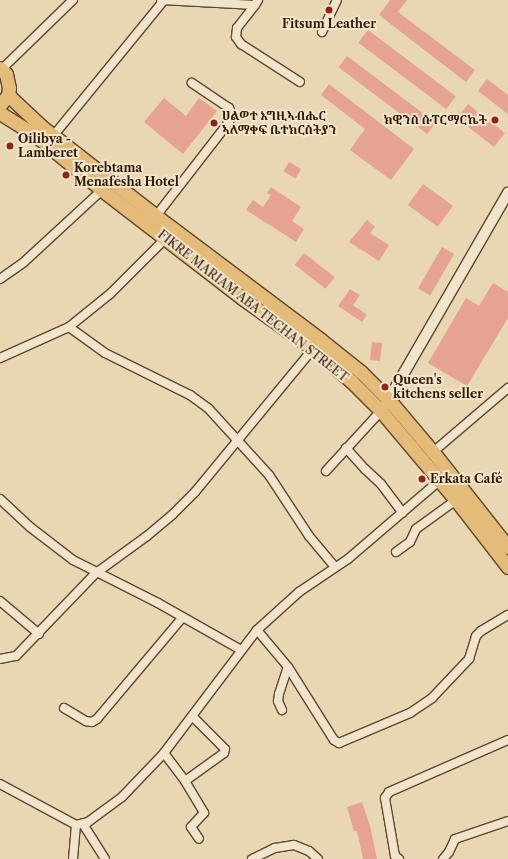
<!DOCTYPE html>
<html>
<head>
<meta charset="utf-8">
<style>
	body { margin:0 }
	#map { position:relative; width:508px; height:859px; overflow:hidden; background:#e9d6b2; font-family:"Libre Caslon Text","Noto Serif Ethiopic",serif }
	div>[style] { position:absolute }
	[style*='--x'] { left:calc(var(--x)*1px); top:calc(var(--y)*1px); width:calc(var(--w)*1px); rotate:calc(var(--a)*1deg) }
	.building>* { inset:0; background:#e6a392; transform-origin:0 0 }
	.roads { filter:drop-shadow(1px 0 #5e482d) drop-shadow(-1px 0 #5e482d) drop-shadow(0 1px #5e482d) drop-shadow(0 -1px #5e482d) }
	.minor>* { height:8px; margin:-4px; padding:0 4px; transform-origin:4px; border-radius:4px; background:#f1e4cd }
	.tertiary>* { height:10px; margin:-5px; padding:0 5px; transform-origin:5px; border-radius:5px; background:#f1e4cd }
	.primary>* { height:13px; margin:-6.5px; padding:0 6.5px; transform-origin:6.5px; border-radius:6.5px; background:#e4bb79 }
	.dots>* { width:11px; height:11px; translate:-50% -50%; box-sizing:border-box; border:2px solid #f1e4cd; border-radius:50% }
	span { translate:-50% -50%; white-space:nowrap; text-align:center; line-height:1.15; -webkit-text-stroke:4px #f1e4cd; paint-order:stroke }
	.poi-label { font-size:12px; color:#301901; font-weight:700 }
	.left { translate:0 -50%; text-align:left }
	.right { translate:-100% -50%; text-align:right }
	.street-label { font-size:12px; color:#301901 }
</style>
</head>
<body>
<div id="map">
	<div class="building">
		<i style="clip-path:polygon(390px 0,407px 0,398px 12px,475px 70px,466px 82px,379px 15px)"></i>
		<i style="left:368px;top:30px;width:110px;height:16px;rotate:37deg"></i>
		<i style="left:347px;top:56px;width:111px;height:14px;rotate:37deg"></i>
		<i style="clip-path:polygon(487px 79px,508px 95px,508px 114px,478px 91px)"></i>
		<i style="clip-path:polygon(329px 84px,414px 149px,391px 180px,350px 150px,365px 129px,321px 95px)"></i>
		<i style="clip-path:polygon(164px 98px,186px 116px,199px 98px,217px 111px,183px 154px,144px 122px)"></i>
		<i style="left:468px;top:104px;width:47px;height:18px;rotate:38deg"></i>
		<i style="left:289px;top:162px;width:14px;height:11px;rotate:30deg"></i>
		<i style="left:423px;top:184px;width:37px;height:26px;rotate:36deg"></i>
		<i style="clip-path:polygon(271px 187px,301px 207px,292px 221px,304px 229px,296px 242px,246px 210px,253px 200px,263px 207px,271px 195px,267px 193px)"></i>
		<i style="clip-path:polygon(367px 220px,375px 227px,370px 233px,389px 245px,379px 261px,349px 242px)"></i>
		<i style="left:442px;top:247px;width:14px;height:48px;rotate:30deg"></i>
		<i style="left:304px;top:253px;width:39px;height:15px;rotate:38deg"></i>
		<i style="clip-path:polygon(493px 283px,508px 292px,508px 318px,467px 386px,428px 363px,466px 298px,479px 306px)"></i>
		<i style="clip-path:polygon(350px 289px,360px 295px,353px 305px,367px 315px,362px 322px,338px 306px)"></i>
		<i style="left:372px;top:342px;width:10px;height:18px;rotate:6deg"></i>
		<i style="clip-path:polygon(362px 802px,370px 826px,377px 859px,363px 859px,357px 831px,354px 831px,347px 807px)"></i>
	</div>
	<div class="roads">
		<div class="minor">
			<i style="--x:161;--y:0;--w:94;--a:3"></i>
			<i style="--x:255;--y:5;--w:6;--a:-59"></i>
			<i style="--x:255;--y:5;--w:29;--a:128"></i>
			<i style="--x:237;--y:28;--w:9;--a:96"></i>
			<i style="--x:236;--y:37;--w:9;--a:54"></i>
			<i style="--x:241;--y:44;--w:70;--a:32.8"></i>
			<i style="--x:322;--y:32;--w:35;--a:-65"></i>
			<i style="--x:2;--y:69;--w:99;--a:-44.2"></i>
			<i style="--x:54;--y:135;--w:174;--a:-50.8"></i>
			<i style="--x:156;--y:216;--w:119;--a:-52.2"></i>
			<i style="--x:229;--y:122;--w:8;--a:-67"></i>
			<i style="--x:232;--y:115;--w:8;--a:-113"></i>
			<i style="--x:229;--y:108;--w:45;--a:-146"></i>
			<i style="--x:0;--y:279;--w:29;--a:-35"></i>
			<i style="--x:24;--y:262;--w:106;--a:-42.7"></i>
			<i style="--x:69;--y:327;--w:44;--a:35.8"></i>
			<i style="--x:105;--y:353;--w:95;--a:26.3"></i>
			<i style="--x:190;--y:395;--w:22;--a:36"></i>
			<i style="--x:208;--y:408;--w:91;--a:47.7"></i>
			<i style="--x:269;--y:475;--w:73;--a:56.7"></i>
			<i style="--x:309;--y:536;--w:40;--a:50"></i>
			<i style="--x:0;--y:358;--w:76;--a:-24.2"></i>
			<i style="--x:69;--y:327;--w:54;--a:-39"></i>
			<i style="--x:111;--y:293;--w:78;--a:-45"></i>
			<i style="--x:346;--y:448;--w:28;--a:48"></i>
			<i style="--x:365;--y:469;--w:22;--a:43"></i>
			<i style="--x:381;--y:484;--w:36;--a:53"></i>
			<i style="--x:433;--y:452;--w:99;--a:-40.5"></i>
			<i style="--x:326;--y:471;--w:81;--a:-47.5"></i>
			<i style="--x:0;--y:499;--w:41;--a:43"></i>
			<i style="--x:30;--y:527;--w:54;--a:37.5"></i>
			<i style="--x:73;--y:560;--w:95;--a:26.8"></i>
			<i style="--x:158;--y:603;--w:95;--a:29.5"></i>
			<i style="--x:396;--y:552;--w:17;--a:-36"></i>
			<i style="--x:410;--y:542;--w:14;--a:-65"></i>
			<i style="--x:416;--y:529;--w:49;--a:-35.9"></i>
			<i style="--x:0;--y:601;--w:51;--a:40.2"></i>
			<i style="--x:257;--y:630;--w:48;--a:50"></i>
			<i style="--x:288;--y:667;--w:86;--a:57.8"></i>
			<i style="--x:334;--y:740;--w:6;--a:31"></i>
			<i style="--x:339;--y:743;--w:77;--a:-22.9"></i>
			<i style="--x:410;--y:713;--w:27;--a:-34"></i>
			<i style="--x:432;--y:698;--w:54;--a:-46.5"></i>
			<i style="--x:469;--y:659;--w:24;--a:-73"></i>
			<i style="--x:476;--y:636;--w:7;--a:-45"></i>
			<i style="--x:481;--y:631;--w:31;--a:-31"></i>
			<i style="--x:0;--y:659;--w:16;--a:-11"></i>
			<i style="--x:16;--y:656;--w:115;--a:-46.1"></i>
			<i style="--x:96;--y:573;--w:63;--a:-36"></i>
			<i style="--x:147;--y:536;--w:34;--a:-40"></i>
			<i style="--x:173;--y:514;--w:31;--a:-45"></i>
			<i style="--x:195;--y:492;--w:185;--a:-50.5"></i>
			<i style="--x:64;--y:708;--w:26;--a:31"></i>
			<i style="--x:86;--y:721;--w:6;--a:9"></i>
			<i style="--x:92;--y:722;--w:6;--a:-31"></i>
			<i style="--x:97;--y:719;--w:133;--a:-49.9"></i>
			<i style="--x:282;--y:710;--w:10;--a:-114"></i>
			<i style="--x:278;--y:701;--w:7;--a:-82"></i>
			<i style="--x:279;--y:694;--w:28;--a:-72"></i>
			<i style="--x:164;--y:753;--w:35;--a:53"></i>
			<i style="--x:185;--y:781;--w:48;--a:-35.7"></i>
			<i style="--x:224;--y:753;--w:4;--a:-76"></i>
			<i style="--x:225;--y:749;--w:45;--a:-135"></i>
			<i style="--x:185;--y:781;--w:37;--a:59"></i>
			<i style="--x:204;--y:813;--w:19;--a:133"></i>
			<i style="--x:191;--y:827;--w:14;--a:56"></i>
			<i style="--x:0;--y:784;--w:86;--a:28.3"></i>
			<i style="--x:76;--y:825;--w:12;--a:-14"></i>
			<i style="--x:88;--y:822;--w:42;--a:-36.3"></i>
			<i style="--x:122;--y:797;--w:61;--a:-46.3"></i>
			<i style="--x:164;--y:753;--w:154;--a:-52.9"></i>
			<i style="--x:257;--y:630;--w:57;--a:-42.1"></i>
			<i style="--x:299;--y:592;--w:59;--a:-34"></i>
			<i style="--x:348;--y:559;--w:120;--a:-40.6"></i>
			<i style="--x:83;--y:824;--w:41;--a:57.8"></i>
			<i style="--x:73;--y:859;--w:34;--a:-85"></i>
			<i style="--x:252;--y:859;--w:25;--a:-26"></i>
			<i style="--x:275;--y:848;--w:19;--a:-9"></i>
			<i style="--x:294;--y:845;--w:16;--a:22"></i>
			<i style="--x:309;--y:851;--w:12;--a:42"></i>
			<i style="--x:399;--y:859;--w:5;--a:-143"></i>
			<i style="--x:395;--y:856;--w:59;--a:-99.8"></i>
			<i style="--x:385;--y:798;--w:7;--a:-56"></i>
			<i style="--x:389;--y:792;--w:130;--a:-23.6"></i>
			<i style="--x:443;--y:859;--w:9;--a:-49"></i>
			<i style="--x:449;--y:852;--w:14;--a:-65"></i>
			<i style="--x:455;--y:839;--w:56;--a:-18.8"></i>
		</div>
		<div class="tertiary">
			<i style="--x:386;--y:404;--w:244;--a:-60"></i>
		</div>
		<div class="primary">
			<i style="--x:0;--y:68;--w:8;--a:45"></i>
			<i style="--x:6;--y:74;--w:14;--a:78"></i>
			<i style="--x:9;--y:88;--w:7;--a:98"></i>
			<i style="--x:8;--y:95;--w:13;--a:129"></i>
			<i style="--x:8;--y:95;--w:45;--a:43.2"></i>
			<i style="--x:41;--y:126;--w:146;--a:38"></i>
			<i style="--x:156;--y:216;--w:206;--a:36.9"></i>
			<i style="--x:321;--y:340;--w:51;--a:38.7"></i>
			<i style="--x:361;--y:372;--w:40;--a:45"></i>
			<i style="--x:389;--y:400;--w:68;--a:49.8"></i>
			<i style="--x:433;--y:452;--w:121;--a:51.7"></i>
			<i style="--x:0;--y:113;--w:41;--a:32.2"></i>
			<i style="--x:35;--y:135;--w:87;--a:39.4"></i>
			<i style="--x:102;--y:190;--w:177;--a:37.6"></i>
			<i style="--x:242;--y:298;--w:87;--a:35.7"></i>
			<i style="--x:313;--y:349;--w:50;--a:40.1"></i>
			<i style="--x:351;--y:381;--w:42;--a:45"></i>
			<i style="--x:381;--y:411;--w:116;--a:49.9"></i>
			<i style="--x:456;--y:500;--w:85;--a:52.2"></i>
		</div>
	</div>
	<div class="dots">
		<i style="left:329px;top:10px;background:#8f2418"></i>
		<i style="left:495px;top:120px;background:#8f2418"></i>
		<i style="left:214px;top:123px;background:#8f2418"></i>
		<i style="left:10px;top:146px;background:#8f2418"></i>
		<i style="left:66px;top:175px;background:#8f2418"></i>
		<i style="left:385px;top:387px;background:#8f2418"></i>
		<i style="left:422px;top:479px;background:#8f2418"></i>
	</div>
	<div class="poi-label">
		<span style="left:329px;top:24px">Fitsum Leather</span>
		<span class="left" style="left:222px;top:123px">ሀልወተ እግዚኣብሔር<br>ኣለማቀፍ ቤተክርስትያን</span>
		<span class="right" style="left:487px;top:120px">ክዊንስ ሱፐርማርኬት</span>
		<span class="left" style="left:18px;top:146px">Oilibya -<br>Lamberet</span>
		<span class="left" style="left:74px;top:175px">Korebtama<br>Menafesha Hotel</span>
		<span class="left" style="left:393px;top:387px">Queen's<br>kitchens seller</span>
		<span class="left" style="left:430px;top:479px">Erkata Café</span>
	</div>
	<div class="street-label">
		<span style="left:253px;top:306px;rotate:38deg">FIKRE MARIAM ABA TECHAN STREET</span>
	</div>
</div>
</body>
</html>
